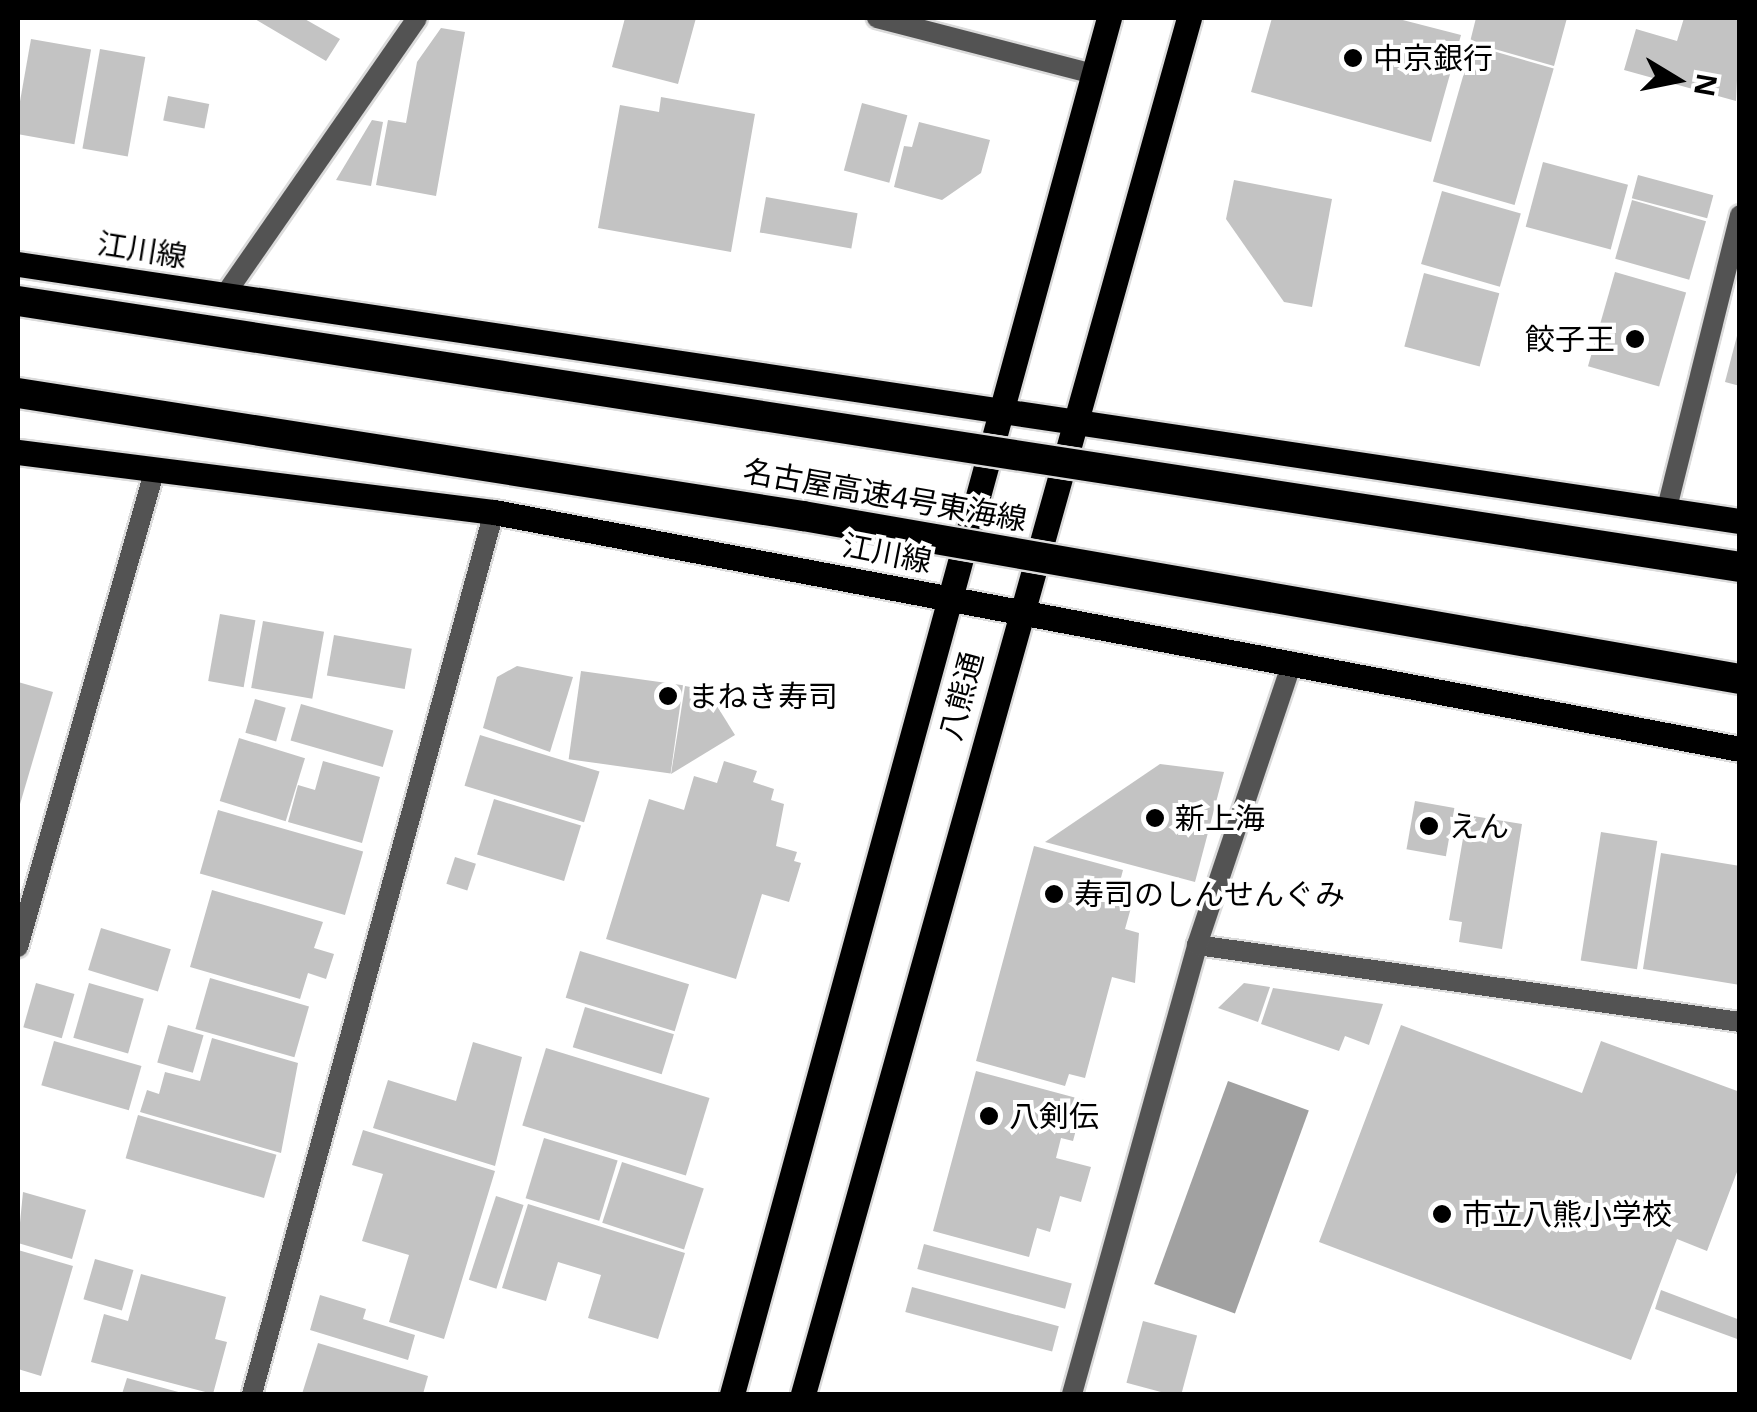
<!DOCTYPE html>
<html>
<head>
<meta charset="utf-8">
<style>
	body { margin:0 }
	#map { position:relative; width:1757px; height:1412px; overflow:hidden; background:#fff; font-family:"Noto Sans","Noto Sans JP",sans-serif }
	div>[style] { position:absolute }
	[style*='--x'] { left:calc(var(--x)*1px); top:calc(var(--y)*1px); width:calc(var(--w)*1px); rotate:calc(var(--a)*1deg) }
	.water>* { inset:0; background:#a1a1a1; transform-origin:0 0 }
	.building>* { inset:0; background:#c3c3c3; transform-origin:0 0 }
	.roads { filter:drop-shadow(2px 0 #dbdbdb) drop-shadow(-2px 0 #dbdbdb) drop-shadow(0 2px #dbdbdb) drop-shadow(0 -2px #dbdbdb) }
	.minor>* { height:20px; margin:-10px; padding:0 10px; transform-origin:10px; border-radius:10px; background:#535353 }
	.primary>* { height:25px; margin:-12.5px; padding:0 12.5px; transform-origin:12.5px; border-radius:12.5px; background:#000 }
	.bridges { filter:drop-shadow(2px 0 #dbdbdb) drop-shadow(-2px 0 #dbdbdb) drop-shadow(0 2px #dbdbdb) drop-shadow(0 -2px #dbdbdb) }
	.motorway-bridge>* { height:30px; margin:-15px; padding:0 15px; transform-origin:15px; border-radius:15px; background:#000 }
	.dots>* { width:28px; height:28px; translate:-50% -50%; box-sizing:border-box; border:5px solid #fff; border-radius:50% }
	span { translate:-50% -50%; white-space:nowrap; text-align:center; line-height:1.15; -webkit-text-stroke:8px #fff; paint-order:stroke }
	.poi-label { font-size:30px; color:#000 }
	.left { translate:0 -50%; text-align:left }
	.right { translate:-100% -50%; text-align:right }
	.street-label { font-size:30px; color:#000 }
	.frame { position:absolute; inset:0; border:20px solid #000; pointer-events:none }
	.north { position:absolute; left:1627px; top:30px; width:100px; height:100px; -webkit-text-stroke:8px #fff; paint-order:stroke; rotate:100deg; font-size:28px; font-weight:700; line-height:40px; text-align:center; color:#000 }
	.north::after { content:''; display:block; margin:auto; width:35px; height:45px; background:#000; clip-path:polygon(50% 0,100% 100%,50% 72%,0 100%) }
</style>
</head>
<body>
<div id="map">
	<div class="water">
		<i style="left:1228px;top:1081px;width:86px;height:216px;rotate:20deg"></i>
	</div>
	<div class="building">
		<i style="clip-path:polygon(253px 18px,303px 18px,340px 39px,326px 61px)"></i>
		<i style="clip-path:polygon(625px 18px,696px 18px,678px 84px,612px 67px)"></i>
		<i style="clip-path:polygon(1272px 18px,1395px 18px,1461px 35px,1431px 142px,1251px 92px)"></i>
		<i style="clip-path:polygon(1476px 18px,1567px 18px,1554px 66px,1470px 42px)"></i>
		<i style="clip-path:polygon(1684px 18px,1740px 18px,1736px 101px,1624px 70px,1636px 29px,1677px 41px)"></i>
		<i style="clip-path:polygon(441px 28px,465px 32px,436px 196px,376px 185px,388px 120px,406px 123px,417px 62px)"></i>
		<i style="left:31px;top:39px;width:61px;height:96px;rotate:10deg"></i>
		<i style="left:1472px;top:45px;width:85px;height:142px;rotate:16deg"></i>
		<i style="left:100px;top:49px;width:46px;height:101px;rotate:10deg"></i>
		<i style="left:168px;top:96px;width:42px;height:25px;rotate:11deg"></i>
		<i style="clip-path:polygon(661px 97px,755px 114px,731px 252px,598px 228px,620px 105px,659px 112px)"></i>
		<i style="left:862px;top:103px;width:47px;height:70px;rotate:15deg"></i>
		<i style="clip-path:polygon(372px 120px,383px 122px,371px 186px,336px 180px)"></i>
		<i style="clip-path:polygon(919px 122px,990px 140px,981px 173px,942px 200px,894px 187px,904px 146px,912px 147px)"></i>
		<i style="left:1543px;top:162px;width:88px;height:67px;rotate:15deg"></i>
		<i style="left:1638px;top:175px;width:78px;height:24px;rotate:15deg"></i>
		<i style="clip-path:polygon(1234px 180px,1332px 199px,1312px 307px,1284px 302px,1226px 219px)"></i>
		<i style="left:1442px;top:191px;width:82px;height:76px;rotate:16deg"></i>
		<i style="left:766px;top:197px;width:93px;height:36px;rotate:10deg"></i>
		<i style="left:1632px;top:200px;width:77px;height:61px;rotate:16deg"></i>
		<i style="left:1615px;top:272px;width:74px;height:98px;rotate:16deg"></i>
		<i style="left:1424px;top:273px;width:78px;height:76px;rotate:15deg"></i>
		<i style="clip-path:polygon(1738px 332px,1740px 333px,1740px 386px,1725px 382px)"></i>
		<i style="left:220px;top:614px;width:36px;height:68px;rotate:10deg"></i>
		<i style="left:263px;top:621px;width:62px;height:68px;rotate:10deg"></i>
		<i style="left:334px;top:635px;width:79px;height:41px;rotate:10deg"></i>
		<i style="clip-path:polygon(517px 666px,573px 677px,550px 752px,483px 728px,497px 677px)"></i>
		<i style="left:581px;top:671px;width:103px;height:89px;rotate:8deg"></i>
		<i style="clip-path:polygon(18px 682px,53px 692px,18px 811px)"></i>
		<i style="clip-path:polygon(685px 686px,707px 690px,735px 735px,671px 774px)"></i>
		<i style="left:255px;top:699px;width:32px;height:35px;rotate:16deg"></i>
		<i style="left:301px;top:704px;width:96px;height:38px;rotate:16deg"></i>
		<i style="left:480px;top:735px;width:125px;height:53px;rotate:17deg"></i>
		<i style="left:239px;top:738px;width:69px;height:66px;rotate:17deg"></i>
		<i style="clip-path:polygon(323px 761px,380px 777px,362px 843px,288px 822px,298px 785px,315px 790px)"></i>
		<i style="clip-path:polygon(724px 761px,757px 771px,753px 782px,774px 789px,771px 800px,784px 804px,776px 846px,797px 852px,794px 861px,801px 863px,789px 902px,762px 894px,736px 979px,606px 939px,649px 799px,684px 810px,694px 776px,717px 783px)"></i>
		<i style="clip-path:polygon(1160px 764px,1224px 772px,1195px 882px,1045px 842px)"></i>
		<i style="left:494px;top:799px;width:91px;height:58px;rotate:17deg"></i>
		<i style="left:1415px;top:801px;width:40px;height:49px;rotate:10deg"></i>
		<i style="left:218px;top:810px;width:151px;height:66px;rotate:16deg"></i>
		<i style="clip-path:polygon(1467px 815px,1522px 824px,1502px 949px,1459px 942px,1462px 922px,1449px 920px)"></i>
		<i style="left:1601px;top:832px;width:57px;height:130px;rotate:9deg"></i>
		<i style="clip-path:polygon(1034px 846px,1123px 870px,1117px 893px,1134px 897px,1125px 929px,1139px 933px,1135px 983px,1112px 977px,1085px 1078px,1069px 1074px,1065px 1086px,976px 1061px)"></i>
		<i style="clip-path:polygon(1661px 853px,1740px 866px,1740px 985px,1643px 969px)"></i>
		<i style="left:455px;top:857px;width:22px;height:28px;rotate:18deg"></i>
		<i style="clip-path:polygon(212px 890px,323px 922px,314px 948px,334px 954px,326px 979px,308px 973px,300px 999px,190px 967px)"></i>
		<i style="left:101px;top:928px;width:73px;height:44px;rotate:17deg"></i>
		<i style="left:580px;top:951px;width:114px;height:49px;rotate:17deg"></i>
		<i style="left:210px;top:978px;width:103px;height:53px;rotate:16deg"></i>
		<i style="left:36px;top:983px;width:40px;height:46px;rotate:16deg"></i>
		<i style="left:89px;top:983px;width:57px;height:57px;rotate:16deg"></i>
		<i style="clip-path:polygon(1244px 983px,1270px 987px,1258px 1022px,1218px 1008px)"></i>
		<i style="clip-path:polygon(1273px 988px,1383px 1004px,1369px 1045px,1345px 1036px,1339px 1051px,1261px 1024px)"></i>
		<i style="left:585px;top:1007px;width:93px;height:42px;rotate:17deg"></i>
		<i style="left:168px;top:1025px;width:37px;height:39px;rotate:16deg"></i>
		<i style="clip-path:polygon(1401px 1025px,1582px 1093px,1601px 1041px,1740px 1092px,1740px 1164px,1707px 1251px,1677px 1239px,1631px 1360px,1319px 1242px)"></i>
		<i style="clip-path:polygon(212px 1038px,298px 1063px,281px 1153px,140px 1112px,147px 1090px,159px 1094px,165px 1072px,200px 1081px)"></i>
		<i style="left:54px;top:1041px;width:91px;height:46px;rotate:16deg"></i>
		<i style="clip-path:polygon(473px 1042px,522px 1057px,495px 1166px,373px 1128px,388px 1080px,456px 1101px)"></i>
		<i style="left:546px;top:1048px;width:171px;height:81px;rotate:17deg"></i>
		<i style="clip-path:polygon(976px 1071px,1084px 1100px,1073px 1141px,1061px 1138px,1056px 1158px,1091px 1167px,1081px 1202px,1060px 1196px,1050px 1232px,1037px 1228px,1029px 1257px,933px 1231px)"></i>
		<i style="left:138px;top:1115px;width:144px;height:45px;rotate:16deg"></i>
		<i style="clip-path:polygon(363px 1130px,495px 1171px,444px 1339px,389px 1322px,409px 1255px,362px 1241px,383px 1174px,352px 1165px)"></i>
		<i style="left:544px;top:1138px;width:77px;height:63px;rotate:17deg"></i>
		<i style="left:622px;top:1162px;width:86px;height:64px;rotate:18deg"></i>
		<i style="clip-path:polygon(23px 1192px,86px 1210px,72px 1259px,18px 1243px)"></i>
		<i style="left:496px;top:1196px;width:29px;height:88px;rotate:18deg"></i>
		<i style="clip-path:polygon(528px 1204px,685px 1253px,658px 1339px,588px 1318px,601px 1275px,558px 1262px,546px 1301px,502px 1288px)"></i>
		<i style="left:924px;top:1244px;width:153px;height:26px;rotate:15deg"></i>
		<i style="clip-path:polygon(18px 1250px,73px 1266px,41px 1376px,18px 1369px)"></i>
		<i style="left:95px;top:1259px;width:40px;height:42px;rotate:16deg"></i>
		<i style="clip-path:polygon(141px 1274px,226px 1297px,215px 1339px,227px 1342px,213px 1394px,91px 1362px,104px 1314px,128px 1321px)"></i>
		<i style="left:912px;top:1287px;width:152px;height:26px;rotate:15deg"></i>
		<i style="clip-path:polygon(1661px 1290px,1740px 1320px,1740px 1340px,1655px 1309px)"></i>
		<i style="clip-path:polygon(320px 1295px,366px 1309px,363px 1319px,415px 1335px,408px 1360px,310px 1330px)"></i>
		<i style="left:1143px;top:1321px;width:56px;height:64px;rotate:15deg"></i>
		<i style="clip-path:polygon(318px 1343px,428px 1376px,423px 1394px,302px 1394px)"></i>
		<i style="clip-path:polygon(127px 1378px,182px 1393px,181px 1394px,122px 1394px)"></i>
	</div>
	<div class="roads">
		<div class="minor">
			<i style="--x:877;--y:18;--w:223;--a:14.5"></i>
			<i style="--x:224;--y:296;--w:338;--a:-55.2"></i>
			<i style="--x:1666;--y:512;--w:306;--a:-76"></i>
			<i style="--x:1197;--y:945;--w:548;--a:8.07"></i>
			<i style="--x:18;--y:947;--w:493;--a:-74"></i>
			<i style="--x:252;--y:1394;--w:915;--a:-74.66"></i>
			<i style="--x:1072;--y:1394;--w:466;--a:-74.4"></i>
			<i style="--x:1197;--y:945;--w:299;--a:-71.4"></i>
		</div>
		<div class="primary">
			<i style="--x:18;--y:264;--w:1741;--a:8.49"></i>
			<i style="--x:18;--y:452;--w:480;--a:7.2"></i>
			<i style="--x:494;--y:512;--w:1268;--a:10.77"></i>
			<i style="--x:732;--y:1394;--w:1427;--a:-74.68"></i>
			<i style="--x:803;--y:1394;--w:1429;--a:-74.33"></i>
		</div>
	</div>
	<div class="bridges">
		<div class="motorway-bridge">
			<i style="--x:18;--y:301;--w:1742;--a:8.78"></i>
			<i style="--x:18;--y:393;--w:795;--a:8.91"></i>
			<i style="--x:803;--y:516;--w:951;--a:9.87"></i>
		</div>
	</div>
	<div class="dots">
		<i style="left:1353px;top:58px;background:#000"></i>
		<i style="left:1635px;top:339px;background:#000"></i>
		<i style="left:668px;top:696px;background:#000"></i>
		<i style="left:1155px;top:818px;background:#000"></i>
		<i style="left:1429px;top:826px;background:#000"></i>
		<i style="left:1054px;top:894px;background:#000"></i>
		<i style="left:989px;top:1116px;background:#000"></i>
		<i style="left:1442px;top:1214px;background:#000"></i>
	</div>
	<div class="poi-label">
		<span class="left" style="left:1373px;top:58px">中京銀行</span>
		<span class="right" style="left:1615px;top:339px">餃子王</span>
		<span class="left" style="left:688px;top:696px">まねき寿司</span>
		<span class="left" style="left:1175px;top:818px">新上海</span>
		<span class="left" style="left:1449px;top:826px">えん</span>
		<span class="left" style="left:1074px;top:894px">寿司のしんせんぐみ</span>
		<span class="left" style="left:1009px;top:1116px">八剣伝</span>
		<span class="left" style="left:1462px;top:1214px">市立八熊小学校</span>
	</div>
	<div class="street-label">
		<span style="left:142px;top:250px;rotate:9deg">江川線</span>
		<span style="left:885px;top:495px;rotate:10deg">名古屋高速4号東海線</span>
		<span style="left:887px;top:553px;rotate:11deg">江川線</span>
		<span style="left:961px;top:696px;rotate:-75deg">八熊通</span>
	</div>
	<div class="frame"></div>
	<div class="north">N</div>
</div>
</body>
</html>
